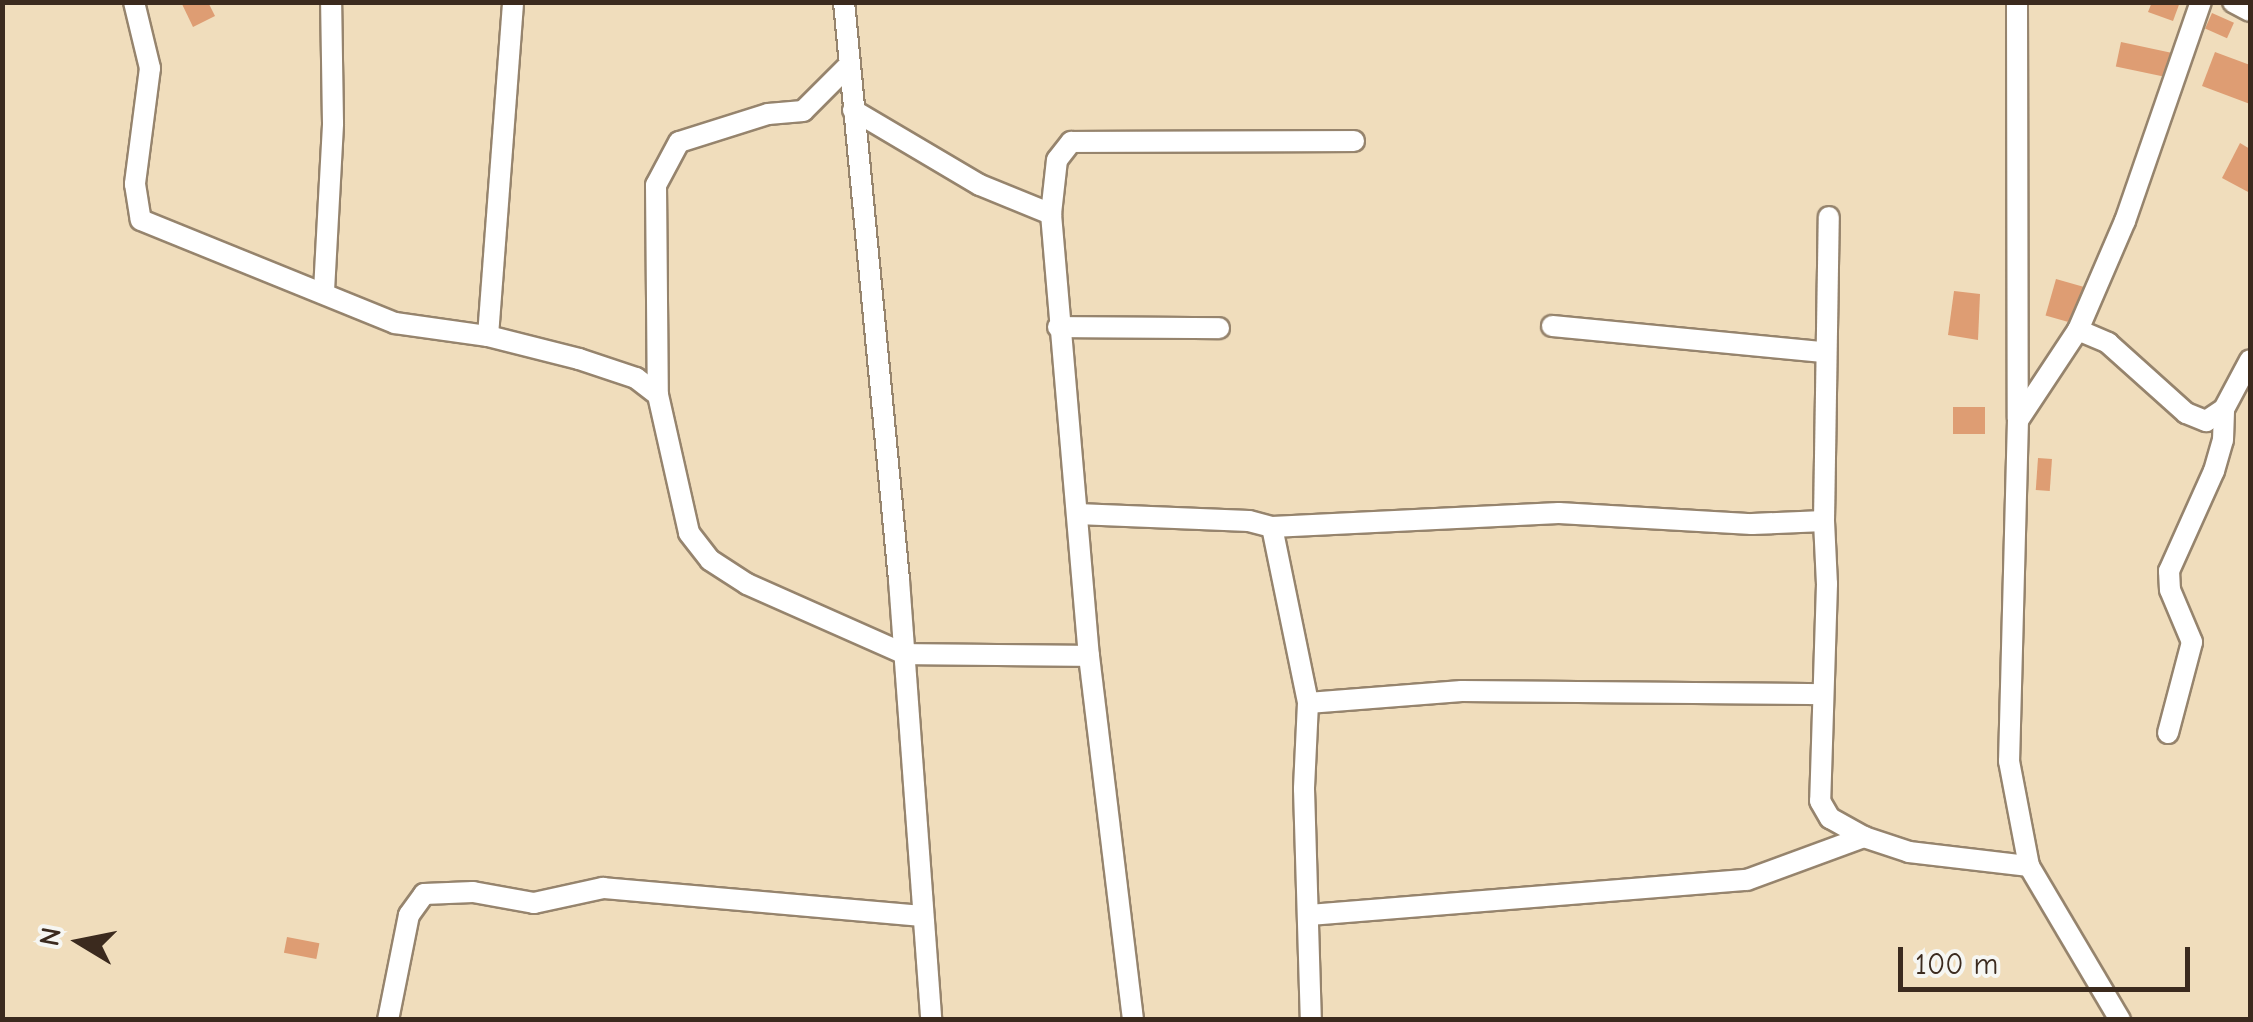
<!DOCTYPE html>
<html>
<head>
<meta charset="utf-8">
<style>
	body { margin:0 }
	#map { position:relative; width:2253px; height:1022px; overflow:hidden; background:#f0ddbc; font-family:"Comic Neue",sans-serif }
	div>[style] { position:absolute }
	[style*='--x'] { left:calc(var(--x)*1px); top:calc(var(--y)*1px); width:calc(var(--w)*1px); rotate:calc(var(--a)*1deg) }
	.building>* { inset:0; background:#de9d73; transform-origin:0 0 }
	.roads { filter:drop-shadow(2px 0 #96846d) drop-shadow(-2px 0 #96846d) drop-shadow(0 2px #96846d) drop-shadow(0 -2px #96846d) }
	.minor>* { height:20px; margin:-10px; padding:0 10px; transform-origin:10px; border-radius:10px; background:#fff }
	span { translate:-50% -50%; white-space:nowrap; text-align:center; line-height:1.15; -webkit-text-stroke:10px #f6f6f2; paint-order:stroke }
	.frame { position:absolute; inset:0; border:5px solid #3b2a1e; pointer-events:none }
	.north { position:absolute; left:30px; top:892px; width:100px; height:100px; -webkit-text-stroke:8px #f6f6f2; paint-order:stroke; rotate:280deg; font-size:28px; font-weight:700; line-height:40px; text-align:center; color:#3b2a1e }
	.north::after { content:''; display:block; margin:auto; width:35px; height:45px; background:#3b2a1e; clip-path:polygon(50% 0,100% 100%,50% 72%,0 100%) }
	.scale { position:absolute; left:1898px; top:947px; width:292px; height:45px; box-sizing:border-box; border:5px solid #3b2a1e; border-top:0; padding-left:12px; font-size:30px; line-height:35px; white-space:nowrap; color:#3b2a1e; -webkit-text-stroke:8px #f6f6f2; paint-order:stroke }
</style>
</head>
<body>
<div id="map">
	<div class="building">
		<i style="clip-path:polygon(181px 2px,208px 2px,215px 16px,193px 27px)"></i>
		<i style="clip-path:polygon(2152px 2px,2180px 2px,2173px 21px,2148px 12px)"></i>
		<i style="left:2212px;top:13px;width:24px;height:17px;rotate:24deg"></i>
		<i style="left:2121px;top:42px;width:56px;height:25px;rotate:12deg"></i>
		<i style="clip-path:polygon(2215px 52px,2250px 65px,2250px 104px,2202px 86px)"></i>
		<i style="clip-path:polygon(2240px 143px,2250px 149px,2250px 193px,2222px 178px)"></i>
		<i style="left:2056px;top:279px;width:32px;height:38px;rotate:16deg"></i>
		<i style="clip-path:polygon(1954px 291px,1980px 294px,1978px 340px,1948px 335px)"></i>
		<i style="left:1953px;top:407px;width:32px;height:27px"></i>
		<i style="left:2038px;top:458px;width:14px;height:32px;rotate:4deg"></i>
		<i style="left:287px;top:937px;width:33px;height:16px;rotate:11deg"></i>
	</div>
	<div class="roads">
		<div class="minor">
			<i style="--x:134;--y:2;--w:68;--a:76.4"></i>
			<i style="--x:150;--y:68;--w:117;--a:97.4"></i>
			<i style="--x:135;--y:184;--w:36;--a:81"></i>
			<i style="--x:141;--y:220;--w:274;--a:22.1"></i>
			<i style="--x:395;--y:323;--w:94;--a:8"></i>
			<i style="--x:488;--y:336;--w:94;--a:14.2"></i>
			<i style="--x:579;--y:359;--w:60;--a:18.4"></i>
			<i style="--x:636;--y:378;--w:28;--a:38"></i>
			<i style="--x:844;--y:2;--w:581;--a:84.56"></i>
			<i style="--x:899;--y:580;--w:441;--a:85.8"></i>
			<i style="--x:2017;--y:2;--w:417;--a:89.9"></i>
			<i style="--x:2018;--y:419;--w:342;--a:91.5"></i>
			<i style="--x:2009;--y:761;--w:107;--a:79.2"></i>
			<i style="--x:2029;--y:866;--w:179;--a:59.4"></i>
			<i style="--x:2233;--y:2;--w:19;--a:28"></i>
			<i style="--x:847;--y:67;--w:62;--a:135"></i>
			<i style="--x:803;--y:111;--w:35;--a:175"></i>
			<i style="--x:768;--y:114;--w:93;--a:162.5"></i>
			<i style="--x:679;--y:142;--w:49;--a:118.1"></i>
			<i style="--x:656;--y:185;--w:210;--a:89.5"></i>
			<i style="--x:658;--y:395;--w:141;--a:77.3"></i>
			<i style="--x:689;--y:533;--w:34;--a:52"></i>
			<i style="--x:710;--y:560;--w:44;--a:33"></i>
			<i style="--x:747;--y:584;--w:173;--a:23.9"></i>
			<i style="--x:905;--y:654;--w:184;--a:0.6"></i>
			<i style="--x:853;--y:110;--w:147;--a:30.6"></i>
			<i style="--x:980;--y:185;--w:77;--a:22.2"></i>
			<i style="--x:1051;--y:214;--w:444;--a:85.1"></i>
			<i style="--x:1089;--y:656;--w:367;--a:83.1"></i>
			<i style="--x:1051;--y:214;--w:54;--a:-83.7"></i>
			<i style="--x:1057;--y:160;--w:23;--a:-52"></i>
			<i style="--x:1071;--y:142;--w:283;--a:-0.2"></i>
			<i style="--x:324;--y:291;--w:168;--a:-86.9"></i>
			<i style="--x:333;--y:123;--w:121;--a:-90.9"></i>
			<i style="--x:1552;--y:326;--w:273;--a:5.5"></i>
			<i style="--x:1058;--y:327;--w:161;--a:0.4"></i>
			<i style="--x:2078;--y:330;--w:119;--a:-66.7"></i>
			<i style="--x:2125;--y:221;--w:232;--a:-70.9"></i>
			<i style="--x:488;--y:336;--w:335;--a:-85.7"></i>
			<i style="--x:2019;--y:419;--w:107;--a:-56.5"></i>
			<i style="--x:2078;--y:330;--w:33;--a:23"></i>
			<i style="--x:2108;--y:343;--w:105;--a:41.9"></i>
			<i style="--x:2186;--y:413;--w:22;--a:22"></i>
			<i style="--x:2206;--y:421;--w:22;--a:-34"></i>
			<i style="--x:2224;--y:409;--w:55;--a:-62"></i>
			<i style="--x:1077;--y:514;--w:172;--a:2.3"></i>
			<i style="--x:1249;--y:521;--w:24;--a:15"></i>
			<i style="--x:1272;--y:527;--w:180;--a:78.4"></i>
			<i style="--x:1308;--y:703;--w:86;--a:92.7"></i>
			<i style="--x:1304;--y:789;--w:231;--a:88.3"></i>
			<i style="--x:1824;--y:521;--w:304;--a:-89.1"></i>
			<i style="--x:1272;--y:527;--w:287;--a:-2.8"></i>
			<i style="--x:1559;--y:513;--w:193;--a:3.3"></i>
			<i style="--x:1752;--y:524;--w:72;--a:-2.4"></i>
			<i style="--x:1824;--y:521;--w:63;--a:87.3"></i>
			<i style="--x:1827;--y:584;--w:217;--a:91.8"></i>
			<i style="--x:1820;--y:801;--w:20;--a:60"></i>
			<i style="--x:1830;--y:818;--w:39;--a:29"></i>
			<i style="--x:1864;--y:837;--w:47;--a:18.4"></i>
			<i style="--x:1909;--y:852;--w:121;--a:6.7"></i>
			<i style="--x:1308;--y:703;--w:154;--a:-4.5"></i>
			<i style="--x:1462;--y:691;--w:361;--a:0.5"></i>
			<i style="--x:2168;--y:733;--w:94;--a:-75.2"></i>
			<i style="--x:2192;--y:642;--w:56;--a:-112.9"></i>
			<i style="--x:2170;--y:590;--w:19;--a:-93"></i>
			<i style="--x:2169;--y:571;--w:110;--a:-65.8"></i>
			<i style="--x:2214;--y:471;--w:32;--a:-74"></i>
			<i style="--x:2223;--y:440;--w:31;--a:-88"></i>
			<i style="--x:1310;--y:915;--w:438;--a:-4.6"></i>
			<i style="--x:1747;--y:880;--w:125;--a:-20.2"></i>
			<i style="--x:388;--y:1020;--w:107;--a:-78.7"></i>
			<i style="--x:409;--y:915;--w:26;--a:-54"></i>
			<i style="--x:424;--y:894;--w:49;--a:-2.3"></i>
			<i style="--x:473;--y:892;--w:62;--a:10.2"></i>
			<i style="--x:534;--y:903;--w:71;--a:-12.3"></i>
			<i style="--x:603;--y:888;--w:319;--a:5"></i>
		</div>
	</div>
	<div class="frame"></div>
	<div class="north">N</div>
	<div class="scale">100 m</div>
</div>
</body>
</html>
